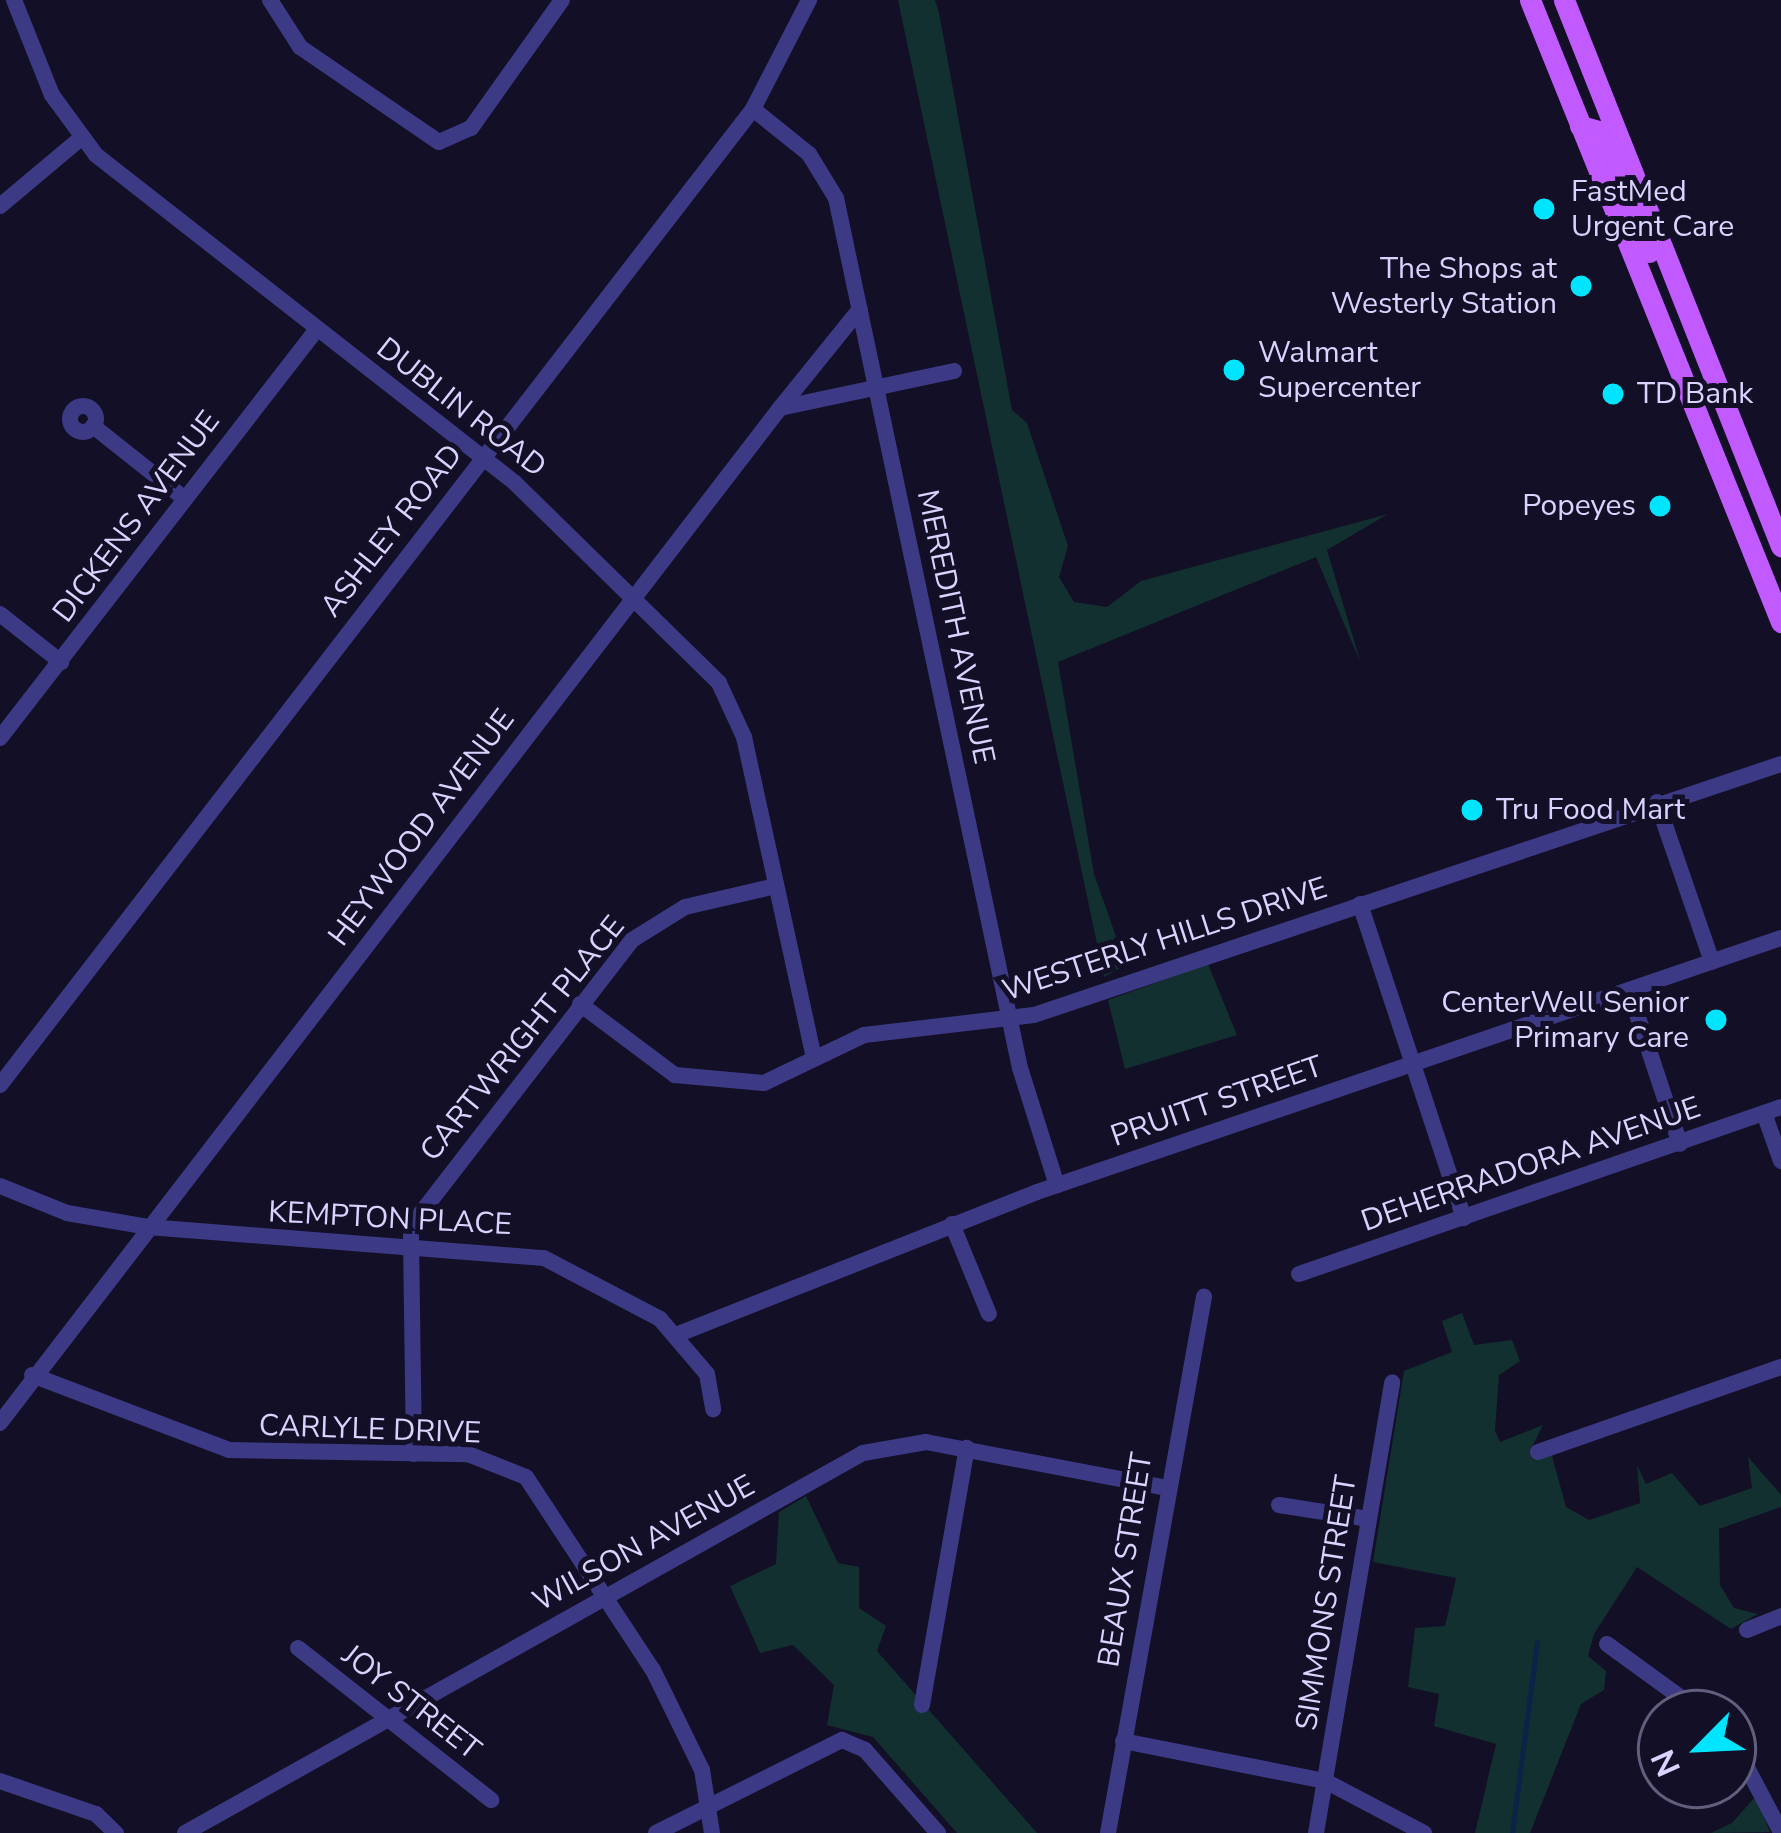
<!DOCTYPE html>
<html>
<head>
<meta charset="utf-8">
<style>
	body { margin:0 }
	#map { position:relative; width:1781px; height:1833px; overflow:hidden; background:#130f26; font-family:"Nunito Sans",sans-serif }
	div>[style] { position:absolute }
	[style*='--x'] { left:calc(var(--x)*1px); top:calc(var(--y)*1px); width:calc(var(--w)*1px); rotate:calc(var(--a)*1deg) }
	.green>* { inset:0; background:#12302f }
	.stream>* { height:4.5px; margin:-2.25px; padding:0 2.25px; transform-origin:2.25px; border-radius:2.25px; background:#0c2248 }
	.minor>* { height:16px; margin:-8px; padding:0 8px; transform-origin:8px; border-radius:8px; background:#3d3a85 }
	.minor>.ring { margin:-8px; padding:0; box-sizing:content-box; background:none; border:16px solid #3d3a85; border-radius:50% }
	.major>* { height:21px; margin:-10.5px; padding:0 10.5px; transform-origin:10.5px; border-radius:10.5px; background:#c25bff }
	.dots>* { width:33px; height:33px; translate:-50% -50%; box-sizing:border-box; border:6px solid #130f26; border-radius:50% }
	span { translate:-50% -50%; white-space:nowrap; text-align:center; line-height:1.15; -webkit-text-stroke:10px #130f26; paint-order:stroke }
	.poi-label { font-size:30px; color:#d9d4ff }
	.left { translate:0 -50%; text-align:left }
	.right { translate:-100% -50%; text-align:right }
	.street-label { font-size:30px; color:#d9d4ff }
	.north { position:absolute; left:1637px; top:1689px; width:120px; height:120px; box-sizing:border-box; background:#130f26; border:3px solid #625e7d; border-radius:50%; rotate:246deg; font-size:33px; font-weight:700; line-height:48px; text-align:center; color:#d9d4ff }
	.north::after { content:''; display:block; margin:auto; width:42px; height:54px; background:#00e5ff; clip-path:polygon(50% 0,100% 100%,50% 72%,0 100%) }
</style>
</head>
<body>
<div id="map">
	<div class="green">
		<i style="clip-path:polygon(898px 0,935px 0,939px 13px,1012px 410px,1027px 423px,1068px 546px,1059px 577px,1074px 602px,1107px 607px,1141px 581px,1388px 514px,1327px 550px,1361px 664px,1316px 557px,1058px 662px,1094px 874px,1126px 965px,1104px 977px)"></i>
		<i style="clip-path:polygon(1208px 964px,1237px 1035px,1125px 1069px,1108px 1000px)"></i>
		<i style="clip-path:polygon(1462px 1313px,1474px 1345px,1512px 1340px,1520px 1361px,1499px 1375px,1495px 1431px,1500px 1442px,1543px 1425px,1532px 1447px,1552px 1456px,1566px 1507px,1589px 1520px,1640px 1503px,1637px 1465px,1646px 1484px,1672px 1473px,1700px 1506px,1752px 1488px,1748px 1457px,1781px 1495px,1781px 1507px,1719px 1529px,1720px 1585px,1734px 1608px,1758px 1614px,1731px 1629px,1637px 1567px,1594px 1634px,1588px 1656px,1606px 1671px,1604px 1690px,1581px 1704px,1530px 1833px,1475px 1833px,1496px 1744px,1434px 1726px,1439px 1694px,1408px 1687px,1415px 1628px,1445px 1626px,1456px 1578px,1373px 1562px,1404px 1371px,1452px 1352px,1442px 1321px)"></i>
		<i style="clip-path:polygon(806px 1496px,838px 1563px,859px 1567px,859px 1608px,886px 1626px,877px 1651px,1037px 1833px,957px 1833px,873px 1737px,827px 1725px,834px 1685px,793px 1645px,760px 1653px,730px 1586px,776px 1564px,779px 1512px)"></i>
		<i style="clip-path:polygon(1756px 1796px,1770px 1832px,1711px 1833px,1732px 1823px)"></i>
	</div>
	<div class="stream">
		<i style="--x:1512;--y:1833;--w:192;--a:-82.5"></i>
	</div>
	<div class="minor">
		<i style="--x:14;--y:0;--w:102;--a:68.2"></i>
		<i style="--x:52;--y:95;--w:74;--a:53.7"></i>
		<i style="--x:96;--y:155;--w:531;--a:38.04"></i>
		<i style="--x:514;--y:482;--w:287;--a:44.4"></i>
		<i style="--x:719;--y:683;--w:60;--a:65.2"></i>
		<i style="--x:744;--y:737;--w:329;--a:77.7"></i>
		<i style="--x:270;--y:0;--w:56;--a:57.4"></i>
		<i style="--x:300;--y:47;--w:168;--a:34.4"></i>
		<i style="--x:439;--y:142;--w:35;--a:-24"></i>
		<i style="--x:471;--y:128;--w:157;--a:-54.6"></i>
		<i style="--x:753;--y:109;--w:72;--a:38.8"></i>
		<i style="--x:809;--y:154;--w:52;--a:58.5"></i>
		<i style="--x:836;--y:198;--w:889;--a:78.06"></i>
		<i style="--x:1020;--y:1068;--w:123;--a:72.5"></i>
		<i style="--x:0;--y:206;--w:106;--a:-40"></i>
		<i class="ring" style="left:70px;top:406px;width:10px;height:10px"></i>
		<i style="--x:780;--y:408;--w:127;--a:-51.1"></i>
		<i style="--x:93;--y:426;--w:117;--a:38.4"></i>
		<i style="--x:0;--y:614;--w:78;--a:38.2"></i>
		<i style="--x:0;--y:738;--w:517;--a:-52.22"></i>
		<i style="--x:1657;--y:802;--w:169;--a:71"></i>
		<i style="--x:1360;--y:904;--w:331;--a:71.7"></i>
		<i style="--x:1629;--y:990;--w:162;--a:71.7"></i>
		<i style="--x:580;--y:1004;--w:119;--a:36.8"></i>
		<i style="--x:675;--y:1075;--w:89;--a:5.1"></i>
		<i style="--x:764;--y:1083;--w:111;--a:-25.6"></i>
		<i style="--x:864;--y:1035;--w:171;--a:-6.7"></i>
		<i style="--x:1034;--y:1015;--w:788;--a:-18.57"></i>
		<i style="--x:0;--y:1085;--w:1233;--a:-52.35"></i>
		<i style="--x:753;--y:109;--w:123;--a:-62.8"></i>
		<i style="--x:1764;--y:1113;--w:51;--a:70.5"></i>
		<i style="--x:0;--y:1186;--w:72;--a:21.9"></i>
		<i style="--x:67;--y:1213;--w:82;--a:9.8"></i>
		<i style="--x:148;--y:1227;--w:397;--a:4.5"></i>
		<i style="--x:544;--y:1258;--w:131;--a:27.7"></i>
		<i style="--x:660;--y:1319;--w:72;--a:49.5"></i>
		<i style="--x:707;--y:1374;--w:36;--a:80"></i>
		<i style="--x:952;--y:1224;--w:97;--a:67.7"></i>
		<i style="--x:1299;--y:1274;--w:510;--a:-19.11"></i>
		<i style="--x:676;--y:1335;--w:388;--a:-21.6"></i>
		<i style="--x:1037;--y:1192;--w:786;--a:-18.85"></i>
		<i style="--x:32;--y:1375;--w:211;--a:20.8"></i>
		<i style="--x:229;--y:1450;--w:239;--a:1"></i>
		<i style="--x:468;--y:1454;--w:62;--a:21.6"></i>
		<i style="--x:526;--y:1477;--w:231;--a:56.7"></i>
		<i style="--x:653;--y:1670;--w:111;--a:63.9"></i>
		<i style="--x:702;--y:1770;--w:64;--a:81"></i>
		<i style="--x:0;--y:1423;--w:1280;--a:-52.46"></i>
		<i style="--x:780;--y:408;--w:178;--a:-12"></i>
		<i style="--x:1538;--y:1452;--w:257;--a:-19.3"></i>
		<i style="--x:414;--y:1454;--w:228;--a:-90.8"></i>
		<i style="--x:411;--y:1226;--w:361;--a:-52.3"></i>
		<i style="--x:632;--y:940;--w:62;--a:-31.9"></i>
		<i style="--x:685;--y:907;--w:93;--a:-13"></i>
		<i style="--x:1279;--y:1505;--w:90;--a:8.9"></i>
		<i style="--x:1747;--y:1630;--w:37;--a:-22"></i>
		<i style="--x:1607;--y:1644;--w:117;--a:36"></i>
		<i style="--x:298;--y:1648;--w:246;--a:38.2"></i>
		<i style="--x:922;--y:1705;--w:261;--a:-80.1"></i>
		<i style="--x:1123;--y:1741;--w:206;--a:11.2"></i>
		<i style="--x:1325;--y:1781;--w:112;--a:27.7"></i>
		<i style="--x:1733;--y:1741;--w:103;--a:62.2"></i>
		<i style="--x:0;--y:1781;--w:102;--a:19"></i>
		<i style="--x:96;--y:1814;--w:28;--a:44"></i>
		<i style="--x:185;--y:1833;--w:777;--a:-29.27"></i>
		<i style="--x:863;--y:1453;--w:64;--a:-9.9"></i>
		<i style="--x:926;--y:1442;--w:241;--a:10.8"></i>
		<i style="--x:656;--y:1833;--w:208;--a:-26.6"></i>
		<i style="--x:842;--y:1740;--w:25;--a:23"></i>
		<i style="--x:865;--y:1750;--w:111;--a:48.7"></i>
		<i style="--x:1108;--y:1833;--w:545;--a:-79.85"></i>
		<i style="--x:1316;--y:1833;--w:457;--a:-80.4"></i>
	</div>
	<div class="major">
		<i style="--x:1530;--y:0;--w:671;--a:68.02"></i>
		<i style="--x:1564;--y:0;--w:588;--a:68.33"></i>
		<i style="--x:1580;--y:126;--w:20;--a:15"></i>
		<i style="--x:1599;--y:131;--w:131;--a:67.5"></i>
	</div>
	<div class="dots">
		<i style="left:1544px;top:209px;background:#00e5ff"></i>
		<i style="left:1581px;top:286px;background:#00e5ff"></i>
		<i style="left:1234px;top:370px;background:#00e5ff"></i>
		<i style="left:1613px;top:394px;background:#00e5ff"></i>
		<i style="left:1660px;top:506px;background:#00e5ff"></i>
		<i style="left:1472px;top:810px;background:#00e5ff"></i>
		<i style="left:1716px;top:1020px;background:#00e5ff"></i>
	</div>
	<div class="poi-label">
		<span class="left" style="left:1571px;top:209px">FastMed<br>Urgent Care</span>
		<span class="right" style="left:1557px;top:286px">The Shops at<br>Westerly Station</span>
		<span class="left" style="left:1258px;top:370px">Walmart<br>Supercenter</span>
		<span class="left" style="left:1637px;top:394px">TD Bank</span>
		<span class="right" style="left:1636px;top:506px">Popeyes</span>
		<span class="left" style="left:1496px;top:810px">Tru Food Mart</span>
		<span class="right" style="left:1689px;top:1020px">CenterWell Senior<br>Primary Care</span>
	</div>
	<div class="street-label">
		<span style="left:461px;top:408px;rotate:38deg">DUBLIN ROAD</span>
		<span style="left:137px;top:517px;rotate:-53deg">DICKENS AVENUE</span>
		<span style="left:392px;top:531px;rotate:-52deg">ASHLEY ROAD</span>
		<span style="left:955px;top:627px;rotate:78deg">MEREDITH AVENUE</span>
		<span style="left:422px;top:828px;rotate:-53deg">HEYWOOD AVENUE</span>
		<span style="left:1165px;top:940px;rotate:-18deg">WESTERLY HILLS DRIVE</span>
		<span style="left:523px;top:1039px;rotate:-51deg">CARTWRIGHT PLACE</span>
		<span style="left:1217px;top:1102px;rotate:-19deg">PRUITT STREET</span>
		<span style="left:1531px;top:1165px;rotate:-19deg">DEHERRADORA AVENUE</span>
		<span style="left:390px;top:1219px;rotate:3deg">KEMPTON PLACE</span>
		<span style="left:370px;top:1430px;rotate:2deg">CARLYLE DRIVE</span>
		<span style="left:644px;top:1544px;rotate:-29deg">WILSON AVENUE</span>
		<span style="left:1126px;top:1560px;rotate:-81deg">BEAUX STREET</span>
		<span style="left:1327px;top:1603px;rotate:-81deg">SIMMONS STREET</span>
		<span style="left:411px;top:1703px;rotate:38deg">JOY STREET</span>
	</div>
	<div class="north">N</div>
</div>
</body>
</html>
